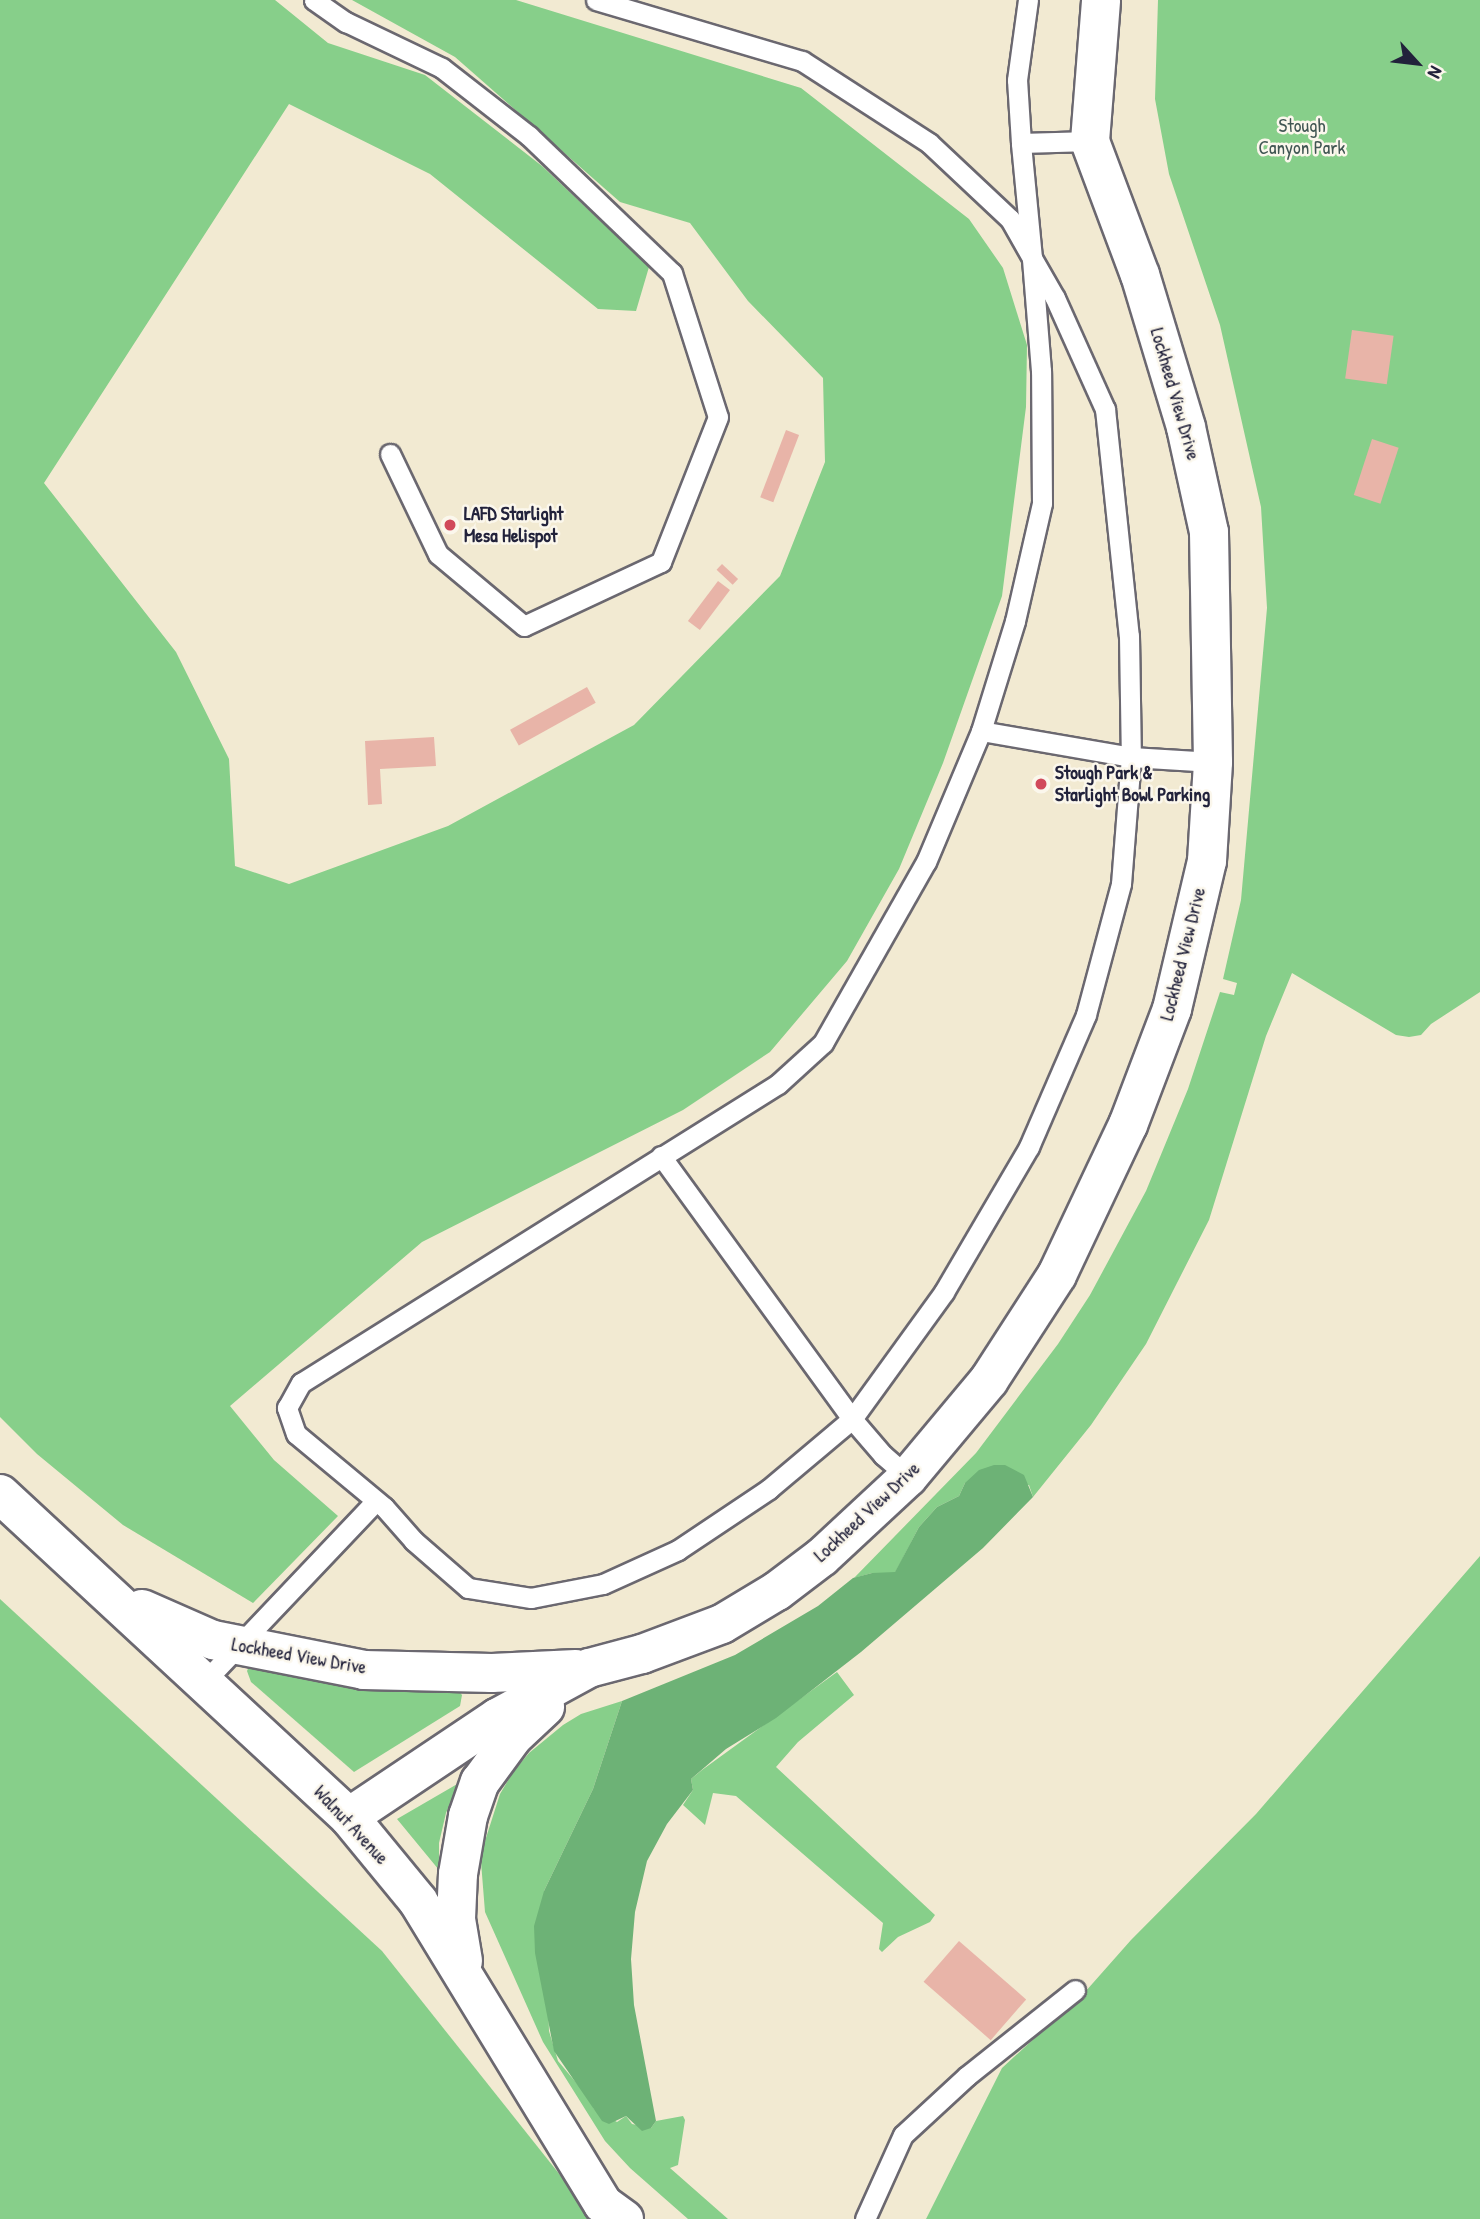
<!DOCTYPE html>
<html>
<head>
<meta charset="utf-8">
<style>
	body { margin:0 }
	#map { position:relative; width:1480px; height:2219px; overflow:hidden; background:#f2ead2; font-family:"Patrick Hand",sans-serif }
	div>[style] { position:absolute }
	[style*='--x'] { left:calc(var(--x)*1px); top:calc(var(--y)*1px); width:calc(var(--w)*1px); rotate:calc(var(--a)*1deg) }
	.green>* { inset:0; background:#87cf8a }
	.forest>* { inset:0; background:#6db276 }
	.building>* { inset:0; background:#e8b4a8; transform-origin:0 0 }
	.roads { filter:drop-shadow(2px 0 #6b6870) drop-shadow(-2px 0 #6b6870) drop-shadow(0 2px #6b6870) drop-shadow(0 -2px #6b6870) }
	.service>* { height:19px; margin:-9.5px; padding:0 9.5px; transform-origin:9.5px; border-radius:9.5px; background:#fff }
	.minor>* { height:38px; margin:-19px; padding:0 19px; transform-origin:19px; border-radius:19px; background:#fff }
	.dots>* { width:19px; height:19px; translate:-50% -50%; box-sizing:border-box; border:4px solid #fbf7ec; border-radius:50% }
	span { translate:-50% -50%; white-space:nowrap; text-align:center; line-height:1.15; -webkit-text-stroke:5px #fbf7ec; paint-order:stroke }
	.park-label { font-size:19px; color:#405653 }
	.street-label { font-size:19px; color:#22223b }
	.poi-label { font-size:19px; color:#22223b; font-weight:700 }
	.left { translate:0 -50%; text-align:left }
	.north { position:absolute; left:1382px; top:28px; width:70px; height:70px; -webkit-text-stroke:5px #fbf7ec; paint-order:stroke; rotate:117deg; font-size:19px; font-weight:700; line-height:28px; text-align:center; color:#22223b }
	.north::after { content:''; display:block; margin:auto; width:24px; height:32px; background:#22223b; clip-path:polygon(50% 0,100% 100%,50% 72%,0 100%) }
</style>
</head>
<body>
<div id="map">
	<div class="green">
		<i style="clip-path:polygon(0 0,275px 0,328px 43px,425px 75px,542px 166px,649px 267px,636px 311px,598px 309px,430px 174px,289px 104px,44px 483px,176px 652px,229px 759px,235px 866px,289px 884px,448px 826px,634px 725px,780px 576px,825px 462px,823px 378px,748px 301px,690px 223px,620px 202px,455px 57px,352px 0,516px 0,801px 88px,969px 219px,1003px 268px,1027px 345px,1026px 407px,1002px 596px,943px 763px,899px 869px,847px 961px,770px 1052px,683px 1110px,422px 1242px,230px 1406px,274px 1460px,338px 1516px,253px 1603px,123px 1525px,37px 1454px,0 1417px)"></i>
		<i style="clip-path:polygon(1158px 0,1480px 0,1480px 992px,1431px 1024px,1421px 1035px,1409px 1037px,1396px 1035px,1292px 973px,1266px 1036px,1209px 1220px,1146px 1344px,1091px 1425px,1033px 1497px,1029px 1485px,965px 1483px,959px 1496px,937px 1507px,919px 1527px,895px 1573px,872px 1573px,854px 1578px,976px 1453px,1058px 1344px,1090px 1295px,1146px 1191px,1188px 1089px,1220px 992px,1234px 995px,1237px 983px,1223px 979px,1241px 900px,1267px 608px,1261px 507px,1220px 325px,1169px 174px,1155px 99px)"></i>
		<i style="clip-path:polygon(1480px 1556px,1480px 2219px,926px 2219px,1002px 2068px,1085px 1992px,1131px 1940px,1256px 1814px)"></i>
		<i style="clip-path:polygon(0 1599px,382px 1951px,595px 2219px,0 2219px)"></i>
		<i style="clip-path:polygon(250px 1664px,456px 1688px,462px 1695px,460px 1706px,354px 1772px,251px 1682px,247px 1671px)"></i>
		<i style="clip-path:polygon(837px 1672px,854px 1695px,798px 1742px,776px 1767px,935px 1915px,930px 1922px,898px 1937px,882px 1952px,879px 1949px,883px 1923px,736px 1796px,713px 1793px,705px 1825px,683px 1805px,693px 1790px,691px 1779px,702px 1770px)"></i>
		<i style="clip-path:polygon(622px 1701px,593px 1789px,544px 1891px,549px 2031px,558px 2061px,589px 2098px,594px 2109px,617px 2122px,626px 2116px,632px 2124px,651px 2128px,656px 2121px,683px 2116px,685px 2120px,678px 2165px,670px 2168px,728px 2219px,688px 2219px,630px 2168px,605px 2141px,543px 2042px,485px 1912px,481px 1862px,485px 1841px,500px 1794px,513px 1772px,529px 1753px,563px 1725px,581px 1714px)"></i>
		<i style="clip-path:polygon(459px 1783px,446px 1813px,439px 1843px,439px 1870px,397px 1819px)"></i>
	</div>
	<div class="forest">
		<i style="clip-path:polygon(994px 1465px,1005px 1465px,1024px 1475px,1033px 1497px,983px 1548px,861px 1652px,776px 1718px,726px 1749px,691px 1779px,693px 1790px,667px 1824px,647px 1861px,635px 1912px,631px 1959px,634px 2005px,656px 2121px,651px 2128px,642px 2131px,626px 2116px,609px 2124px,602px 2121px,554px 2051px,535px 1953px,534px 1926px,544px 1891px,593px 1789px,622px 1701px,735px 1655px,818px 1606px,853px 1578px,872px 1573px,895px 1572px,919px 1527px,937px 1507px,959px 1496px,965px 1483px,979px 1470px)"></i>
	</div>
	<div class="building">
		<i style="left:1352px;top:330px;width:42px;height:49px;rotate:8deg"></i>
		<i style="left:786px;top:430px;width:14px;height:72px;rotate:21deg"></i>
		<i style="left:1372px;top:439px;width:28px;height:59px;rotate:18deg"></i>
		<i style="left:722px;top:564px;width:22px;height:8px;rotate:43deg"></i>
		<i style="left:718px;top:581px;width:15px;height:50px;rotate:37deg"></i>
		<i style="left:587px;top:687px;width:18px;height:88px;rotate:61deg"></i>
		<i style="clip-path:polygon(434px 737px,436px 766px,380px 769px,382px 804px,368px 805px,365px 741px)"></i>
		<i style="left:959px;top:1941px;width:89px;height:54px;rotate:41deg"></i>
	</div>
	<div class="roads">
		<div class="service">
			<i style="--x:314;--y:0;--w:39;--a:35"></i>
			<i style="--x:346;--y:22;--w:106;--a:25.6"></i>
			<i style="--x:442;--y:68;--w:110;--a:38"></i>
			<i style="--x:529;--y:136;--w:198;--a:43.8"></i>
			<i style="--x:672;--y:273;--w:151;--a:72.3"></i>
			<i style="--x:718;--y:417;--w:156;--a:111.5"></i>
			<i style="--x:661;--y:562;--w:151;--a:155"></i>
			<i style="--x:524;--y:626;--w:112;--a:-140.1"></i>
			<i style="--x:438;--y:554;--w:111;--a:-115.6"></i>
			<i style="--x:596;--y:0;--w:215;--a:16.5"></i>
			<i style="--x:802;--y:61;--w:151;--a:32.8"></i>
			<i style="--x:929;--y:143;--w:111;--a:43.2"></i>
			<i style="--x:1010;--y:219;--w:45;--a:60.6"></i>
			<i style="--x:1032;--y:258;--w:46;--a:60.1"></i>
			<i style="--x:1055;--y:298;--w:122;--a:65.8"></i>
			<i style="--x:1105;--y:409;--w:228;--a:84"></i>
			<i style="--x:1129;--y:636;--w:121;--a:89.1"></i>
			<i style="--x:1131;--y:757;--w:127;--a:94.5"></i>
			<i style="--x:1121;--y:884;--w:136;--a:105"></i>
			<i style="--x:1086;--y:1015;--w:144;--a:113.4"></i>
			<i style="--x:1029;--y:1147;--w:168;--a:120.4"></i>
			<i style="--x:944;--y:1292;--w:157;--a:125.9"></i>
			<i style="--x:852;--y:1419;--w:109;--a:139.9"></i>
			<i style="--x:769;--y:1489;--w:110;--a:146.2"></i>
			<i style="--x:678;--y:1550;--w:82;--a:155.6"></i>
			<i style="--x:603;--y:1584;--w:73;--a:169"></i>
			<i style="--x:531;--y:1598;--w:64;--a:-171"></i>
			<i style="--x:468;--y:1588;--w:72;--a:-139"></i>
			<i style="--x:414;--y:1541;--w:45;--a:-131.4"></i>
			<i style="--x:384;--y:1507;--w:114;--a:-140.3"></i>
			<i style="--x:296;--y:1434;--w:28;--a:-109"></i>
			<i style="--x:287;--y:1408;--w:29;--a:-61"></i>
			<i style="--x:301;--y:1383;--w:563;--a:-32.08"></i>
			<i style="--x:778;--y:1084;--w:61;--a:-42.3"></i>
			<i style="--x:823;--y:1043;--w:208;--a:-60.4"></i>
			<i style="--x:926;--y:862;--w:142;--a:-67.2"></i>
			<i style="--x:981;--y:731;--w:115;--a:-72.8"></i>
			<i style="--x:1015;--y:621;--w:121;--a:-77.1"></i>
			<i style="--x:1042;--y:503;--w:132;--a:-90.4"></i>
			<i style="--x:1041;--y:371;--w:113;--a:-94.6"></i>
			<i style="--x:1032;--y:258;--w:116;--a:-95.5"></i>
			<i style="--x:1021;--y:143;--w:63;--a:-93.6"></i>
			<i style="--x:1017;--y:80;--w:81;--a:-82.2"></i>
			<i style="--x:1021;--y:143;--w:69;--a:-1.7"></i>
			<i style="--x:981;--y:731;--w:152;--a:9.8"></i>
			<i style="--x:1131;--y:757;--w:82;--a:3.5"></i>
			<i style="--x:661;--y:1156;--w:325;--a:54"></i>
			<i style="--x:852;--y:1419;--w:48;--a:49.3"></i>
			<i style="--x:883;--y:1455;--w:33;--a:41"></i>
			<i style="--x:205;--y:1681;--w:248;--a:-46.5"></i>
			<i style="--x:865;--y:2219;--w:92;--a:-65.7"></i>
			<i style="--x:903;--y:2135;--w:87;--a:-42.7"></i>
			<i style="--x:967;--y:2076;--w:138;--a:-38.5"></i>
		</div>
		<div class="minor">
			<i style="--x:0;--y:1494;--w:476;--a:42.8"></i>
			<i style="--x:349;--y:1817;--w:109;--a:50.6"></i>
			<i style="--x:418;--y:1901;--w:355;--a:58.6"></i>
			<i style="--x:603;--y:2204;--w:26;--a:36"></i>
			<i style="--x:142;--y:1609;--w:77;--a:23.6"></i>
			<i style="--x:213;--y:1640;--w:154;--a:11.2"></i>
			<i style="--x:364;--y:1670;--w:128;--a:1.3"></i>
			<i style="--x:492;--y:1673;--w:84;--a:-2.7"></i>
			<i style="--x:349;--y:1817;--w:178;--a:-33.8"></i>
			<i style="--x:497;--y:1718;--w:105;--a:-28.5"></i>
			<i style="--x:589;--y:1668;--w:55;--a:-14.8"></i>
			<i style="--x:642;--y:1654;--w:85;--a:-20.6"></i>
			<i style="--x:722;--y:1624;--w:64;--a:-31"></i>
			<i style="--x:777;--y:1591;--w:56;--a:-37.1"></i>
			<i style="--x:822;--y:1557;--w:117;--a:-42.9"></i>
			<i style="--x:908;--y:1477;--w:126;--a:-50.1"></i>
			<i style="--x:989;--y:1380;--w:125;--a:-57.1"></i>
			<i style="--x:1057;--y:1275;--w:166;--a:-64.7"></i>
			<i style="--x:1128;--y:1125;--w:124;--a:-69.2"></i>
			<i style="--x:1172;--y:1009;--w:152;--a:-76.7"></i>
			<i style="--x:1207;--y:861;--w:99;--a:-86.5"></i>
			<i style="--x:1213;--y:762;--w:230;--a:-91"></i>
			<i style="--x:1209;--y:532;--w:107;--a:-102.4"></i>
			<i style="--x:1186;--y:427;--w:159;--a:-106.8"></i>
			<i style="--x:1140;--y:275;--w:143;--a:-110.5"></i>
			<i style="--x:1090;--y:141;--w:141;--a:-85.5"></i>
			<i style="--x:463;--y:1961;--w:43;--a:-99.5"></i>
			<i style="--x:456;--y:1919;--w:45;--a:-87.5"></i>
			<i style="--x:458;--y:1874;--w:59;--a:-80.2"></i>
			<i style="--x:468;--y:1816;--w:36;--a:-71"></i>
			<i style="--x:480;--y:1782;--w:56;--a:-53.7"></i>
			<i style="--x:513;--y:1737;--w:44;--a:-43.2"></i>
		</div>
	</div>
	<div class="dots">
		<i style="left:450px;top:525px;background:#d1495b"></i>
		<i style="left:1041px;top:784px;background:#d1495b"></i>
	</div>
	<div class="park-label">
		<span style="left:1302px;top:137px">Stough<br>Canyon Park</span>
	</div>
	<div class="street-label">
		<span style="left:1175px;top:394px;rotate:74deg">Lockheed View Drive</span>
		<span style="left:1183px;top:954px;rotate:-76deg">Lockheed View Drive</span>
		<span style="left:867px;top:1512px;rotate:-43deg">Lockheed View Drive</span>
		<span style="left:299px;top:1656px;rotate:10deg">Lockheed View Drive</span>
		<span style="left:351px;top:1825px;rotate:47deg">Walnut Avenue</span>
	</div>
	<div class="poi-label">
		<span class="left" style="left:464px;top:525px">LAFD Starlight<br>Mesa Helispot</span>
		<span class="left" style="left:1055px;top:784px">Stough Park &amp;<br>Starlight Bowl Parking</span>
	</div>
	<div class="north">N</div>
</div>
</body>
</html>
